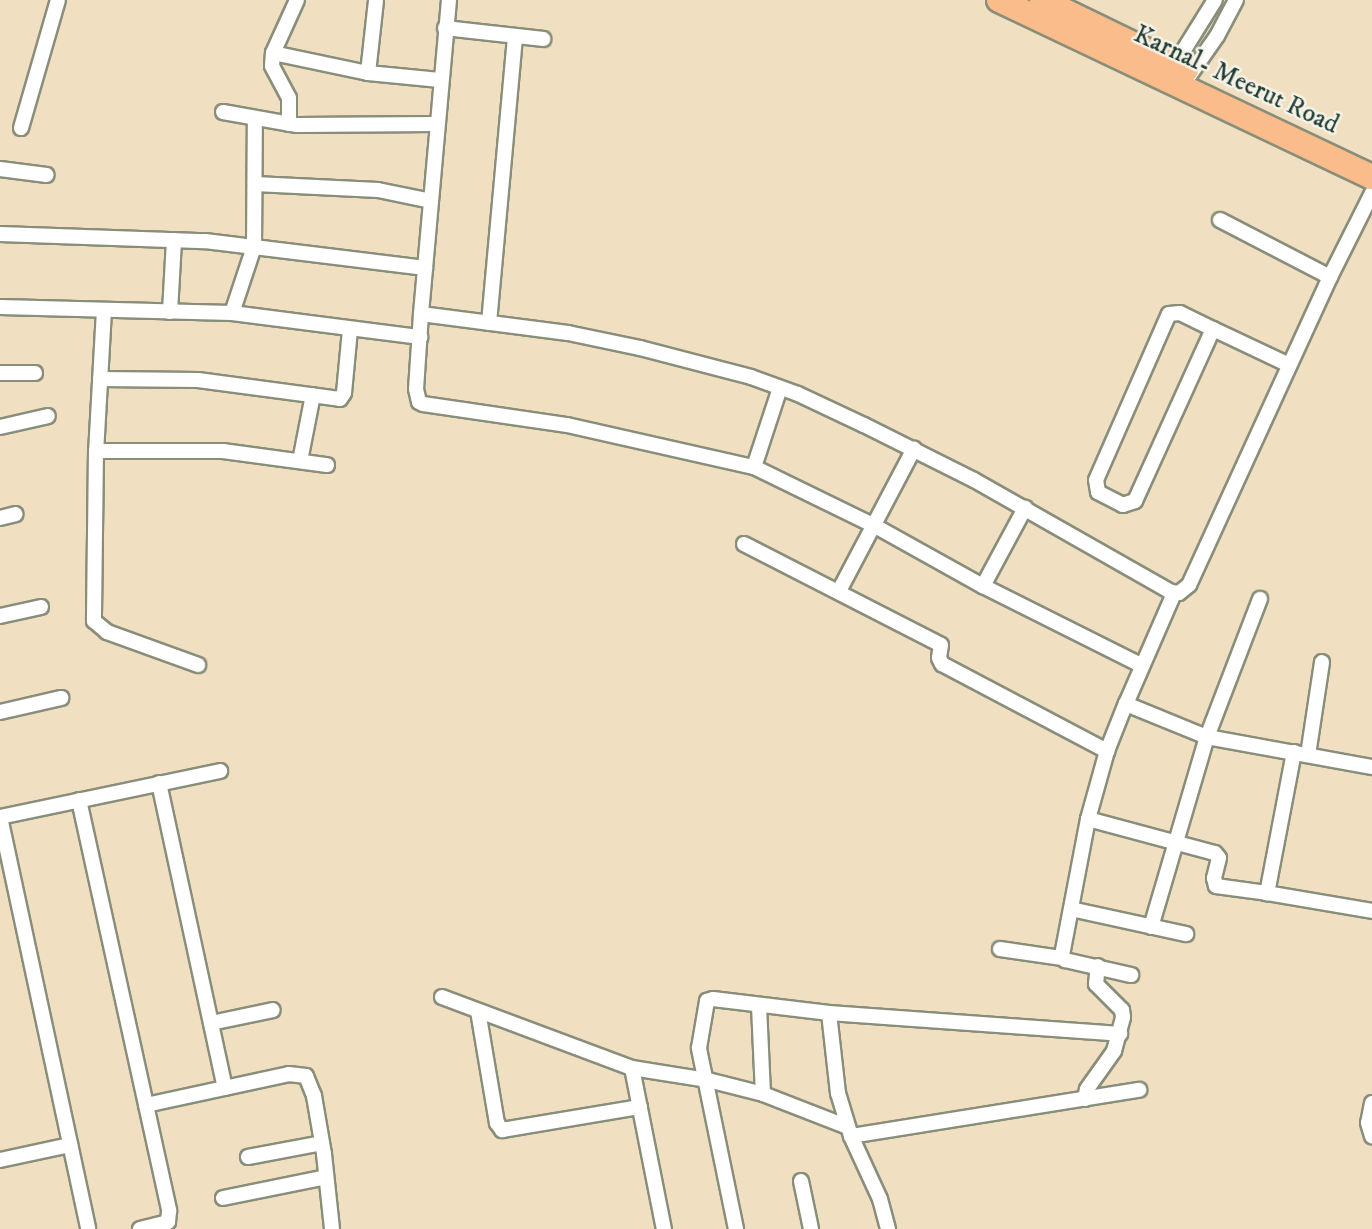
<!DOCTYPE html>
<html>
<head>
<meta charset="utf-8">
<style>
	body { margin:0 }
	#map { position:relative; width:1372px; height:1229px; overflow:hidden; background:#f0dfc1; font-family:"IM FELL DW Pica",serif }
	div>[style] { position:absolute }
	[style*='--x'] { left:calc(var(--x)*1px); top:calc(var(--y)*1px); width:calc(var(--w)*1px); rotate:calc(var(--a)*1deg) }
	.roads { filter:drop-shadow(2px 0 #888e7a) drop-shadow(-2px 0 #888e7a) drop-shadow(0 2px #888e7a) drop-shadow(0 -2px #888e7a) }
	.street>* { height:14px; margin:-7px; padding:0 7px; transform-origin:7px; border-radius:7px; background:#fff }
	.highway>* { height:24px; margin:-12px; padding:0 12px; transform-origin:12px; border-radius:12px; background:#f9bc8a }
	span { translate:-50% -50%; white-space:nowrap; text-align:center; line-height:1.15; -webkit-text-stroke:5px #f7f3e8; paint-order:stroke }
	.street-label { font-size:26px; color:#1f3d34 }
</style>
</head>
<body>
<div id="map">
	<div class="roads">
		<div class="street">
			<i style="--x:449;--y:0;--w:315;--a:95.1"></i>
			<i style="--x:421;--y:314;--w:148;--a:7.4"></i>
			<i style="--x:568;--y:333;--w:74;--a:11.8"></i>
			<i style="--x:640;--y:348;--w:115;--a:14.6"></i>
			<i style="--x:751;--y:377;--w:50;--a:19.9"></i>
			<i style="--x:798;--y:394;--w:73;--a:25.2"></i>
			<i style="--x:864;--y:425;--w:123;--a:26.6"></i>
			<i style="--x:974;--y:480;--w:227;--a:29.6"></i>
			<i style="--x:1171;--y:592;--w:6;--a:81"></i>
			<i style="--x:1172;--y:598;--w:116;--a:113.5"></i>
			<i style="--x:1126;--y:704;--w:87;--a:22.2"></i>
			<i style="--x:1207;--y:737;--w:168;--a:10.3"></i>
			<i style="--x:445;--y:28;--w:99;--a:6.4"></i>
			<i style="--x:273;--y:53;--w:97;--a:11.9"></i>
			<i style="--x:368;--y:73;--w:72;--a:5.6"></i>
			<i style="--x:1172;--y:69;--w:81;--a:-58.1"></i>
			<i style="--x:368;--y:73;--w:73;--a:-83.7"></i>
			<i style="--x:1187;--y:79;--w:52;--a:-55.1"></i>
			<i style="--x:1217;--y:36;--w:41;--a:-62.2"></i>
			<i style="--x:223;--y:112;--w:75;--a:10"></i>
			<i style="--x:297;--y:125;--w:139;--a:-0.4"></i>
			<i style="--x:289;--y:124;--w:26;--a:-90"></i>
			<i style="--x:289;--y:98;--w:36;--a:-118"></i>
			<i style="--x:272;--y:66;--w:13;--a:-86"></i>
			<i style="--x:273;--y:53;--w:58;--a:-65.6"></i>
			<i style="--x:21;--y:128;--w:133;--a:-73.9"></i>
			<i style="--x:0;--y:169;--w:47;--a:7.3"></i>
			<i style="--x:255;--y:184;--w:123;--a:2.8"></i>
			<i style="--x:378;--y:190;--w:54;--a:11.7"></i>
			<i style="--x:1220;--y:220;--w:124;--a:27.4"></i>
			<i style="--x:0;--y:234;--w:205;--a:2"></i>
			<i style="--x:205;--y:241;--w:222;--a:7"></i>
			<i style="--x:0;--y:307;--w:232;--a:1.5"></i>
			<i style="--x:232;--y:313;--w:190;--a:7.3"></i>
			<i style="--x:104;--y:310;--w:141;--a:93.2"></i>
			<i style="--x:96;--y:451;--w:170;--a:90.7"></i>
			<i style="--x:94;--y:621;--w:17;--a:40"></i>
			<i style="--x:107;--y:632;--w:97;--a:19.9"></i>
			<i style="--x:170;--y:312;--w:72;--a:-86.8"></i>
			<i style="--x:232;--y:313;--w:70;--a:-71.6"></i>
			<i style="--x:254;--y:247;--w:129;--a:-89.6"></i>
			<i style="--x:421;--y:314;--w:75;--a:93.8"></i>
			<i style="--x:416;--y:389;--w:13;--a:77"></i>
			<i style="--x:419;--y:402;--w:4;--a:27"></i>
			<i style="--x:423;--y:404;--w:146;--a:8.3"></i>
			<i style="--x:567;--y:425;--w:192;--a:12.7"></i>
			<i style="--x:754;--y:467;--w:135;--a:26"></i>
			<i style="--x:875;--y:526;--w:124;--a:29.1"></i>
			<i style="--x:983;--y:586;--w:177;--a:26.6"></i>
			<i style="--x:489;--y:323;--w:288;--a:-84.8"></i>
			<i style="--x:1213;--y:329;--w:189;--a:114.4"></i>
			<i style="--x:1135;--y:501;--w:13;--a:162"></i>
			<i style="--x:1123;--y:505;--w:28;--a:-153"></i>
			<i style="--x:1098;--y:492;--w:12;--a:-99"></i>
			<i style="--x:1096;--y:480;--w:181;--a:-66.3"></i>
			<i style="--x:1169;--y:314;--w:11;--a:-5"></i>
			<i style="--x:1180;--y:313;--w:37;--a:26"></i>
			<i style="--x:1213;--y:329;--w:84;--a:25.3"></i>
			<i style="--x:0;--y:373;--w:35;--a:0"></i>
			<i style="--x:100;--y:379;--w:98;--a:0.6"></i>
			<i style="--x:198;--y:380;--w:143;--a:7.6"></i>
			<i style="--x:340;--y:399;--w:7;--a:-56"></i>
			<i style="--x:344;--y:393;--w:64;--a:-84.6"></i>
			<i style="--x:0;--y:427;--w:49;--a:-12.9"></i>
			<i style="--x:96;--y:451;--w:127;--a:0"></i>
			<i style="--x:223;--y:451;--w:105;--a:7.7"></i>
			<i style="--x:300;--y:461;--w:67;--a:-78.9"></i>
			<i style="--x:754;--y:467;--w:83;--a:-71.8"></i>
			<i style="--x:0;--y:518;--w:16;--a:-14"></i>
			<i style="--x:744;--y:544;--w:221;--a:27.1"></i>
			<i style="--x:941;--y:645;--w:13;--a:99"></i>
			<i style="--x:939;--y:658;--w:7;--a:63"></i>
			<i style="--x:942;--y:664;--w:187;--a:27.8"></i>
			<i style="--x:983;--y:586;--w:89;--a:-61.7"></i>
			<i style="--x:839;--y:591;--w:161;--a:-62.2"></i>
			<i style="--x:1171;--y:592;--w:8;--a:7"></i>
			<i style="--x:1179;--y:593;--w:13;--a:-39"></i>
			<i style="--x:1189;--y:585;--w:339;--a:-65.4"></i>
			<i style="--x:1330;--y:277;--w:94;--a:-63.4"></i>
			<i style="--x:0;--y:616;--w:42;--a:-12.4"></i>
			<i style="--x:1126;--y:703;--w:52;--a:111.6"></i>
			<i style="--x:1107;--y:751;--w:71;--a:105.6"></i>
			<i style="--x:1088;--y:819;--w:138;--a:100.8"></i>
			<i style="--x:1062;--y:955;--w:6;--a:59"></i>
			<i style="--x:1065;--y:960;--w:68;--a:12.8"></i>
			<i style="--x:0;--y:712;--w:63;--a:-12.9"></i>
			<i style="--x:1294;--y:752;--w:144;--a:100.8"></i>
			<i style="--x:1267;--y:893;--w:107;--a:9.7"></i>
			<i style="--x:1308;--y:755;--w:94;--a:-81.4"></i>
			<i style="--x:159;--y:783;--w:312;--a:77.8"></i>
			<i style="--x:79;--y:800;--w:421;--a:77.6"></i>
			<i style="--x:169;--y:1211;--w:11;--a:95"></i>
			<i style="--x:168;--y:1222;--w:29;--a:166"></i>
			<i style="--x:0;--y:817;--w:421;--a:77.9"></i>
			<i style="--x:0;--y:817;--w:225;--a:-11.8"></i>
			<i style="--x:1088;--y:819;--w:131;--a:15"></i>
			<i style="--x:1215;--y:853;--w:6;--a:51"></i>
			<i style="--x:1219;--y:858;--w:21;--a:104"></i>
			<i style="--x:1214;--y:878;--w:8;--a:76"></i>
			<i style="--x:1216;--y:886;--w:51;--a:7.8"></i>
			<i style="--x:1071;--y:909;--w:118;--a:12.3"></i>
			<i style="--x:1151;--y:927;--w:198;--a:-73.6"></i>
			<i style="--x:1207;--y:737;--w:148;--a:-69"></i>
			<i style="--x:1000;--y:949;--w:63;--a:8.3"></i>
			<i style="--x:442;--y:997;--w:203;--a:20.5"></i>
			<i style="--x:632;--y:1068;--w:77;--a:9"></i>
			<i style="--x:708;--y:1080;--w:57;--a:14.3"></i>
			<i style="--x:763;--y:1094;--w:91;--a:21.2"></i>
			<i style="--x:759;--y:1006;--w:88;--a:87.4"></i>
			<i style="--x:478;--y:1011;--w:114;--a:80.4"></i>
			<i style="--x:497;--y:1123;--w:9;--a:54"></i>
			<i style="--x:502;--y:1130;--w:140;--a:-9.5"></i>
			<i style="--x:829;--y:1013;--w:81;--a:83.6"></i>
			<i style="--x:838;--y:1093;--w:45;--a:73.2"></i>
			<i style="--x:851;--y:1136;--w:69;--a:65.3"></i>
			<i style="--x:880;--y:1199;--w:31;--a:75"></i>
			<i style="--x:211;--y:1023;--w:63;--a:-11.8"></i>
			<i style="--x:632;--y:1068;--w:164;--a:78.8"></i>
			<i style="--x:1085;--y:1099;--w:10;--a:-79"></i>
			<i style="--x:1087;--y:1089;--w:47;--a:-54.6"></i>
			<i style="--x:1114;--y:1051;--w:35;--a:-75"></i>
			<i style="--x:1123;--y:1017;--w:7;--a:-98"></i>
			<i style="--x:1122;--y:1010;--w:37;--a:-135"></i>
			<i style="--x:1096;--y:984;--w:18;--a:-84"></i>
			<i style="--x:1372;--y:1103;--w:20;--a:101"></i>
			<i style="--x:1368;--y:1123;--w:14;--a:73"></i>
			<i style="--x:146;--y:1105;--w:146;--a:-12.2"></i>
			<i style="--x:289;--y:1074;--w:17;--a:7"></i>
			<i style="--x:306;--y:1076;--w:22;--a:68"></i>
			<i style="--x:314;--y:1096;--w:59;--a:80.2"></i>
			<i style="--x:324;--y:1154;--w:75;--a:83.9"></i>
			<i style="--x:851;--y:1136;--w:292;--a:-9.1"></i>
			<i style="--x:248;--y:1157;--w:75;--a:-10.7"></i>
			<i style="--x:0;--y:1160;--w:72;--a:-12.1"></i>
			<i style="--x:801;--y:1181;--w:49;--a:78.2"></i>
			<i style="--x:223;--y:1198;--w:105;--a:-11.5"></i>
			<i style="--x:736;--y:1229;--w:185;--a:-101.6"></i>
			<i style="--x:699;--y:1048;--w:48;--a:-80.3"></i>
			<i style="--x:707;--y:1001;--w:6;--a:-18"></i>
			<i style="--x:713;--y:999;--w:117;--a:6.9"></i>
			<i style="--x:829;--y:1013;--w:292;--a:4.1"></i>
		</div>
		<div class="highway">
			<i style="--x:999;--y:0;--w:413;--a:25.4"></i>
			<i style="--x:1042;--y:0;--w:160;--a:25.9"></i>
		</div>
	</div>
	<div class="street-label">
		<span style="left:1236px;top:80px;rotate:25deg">Karnal- Meerut Road</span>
	</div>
</div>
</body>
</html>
